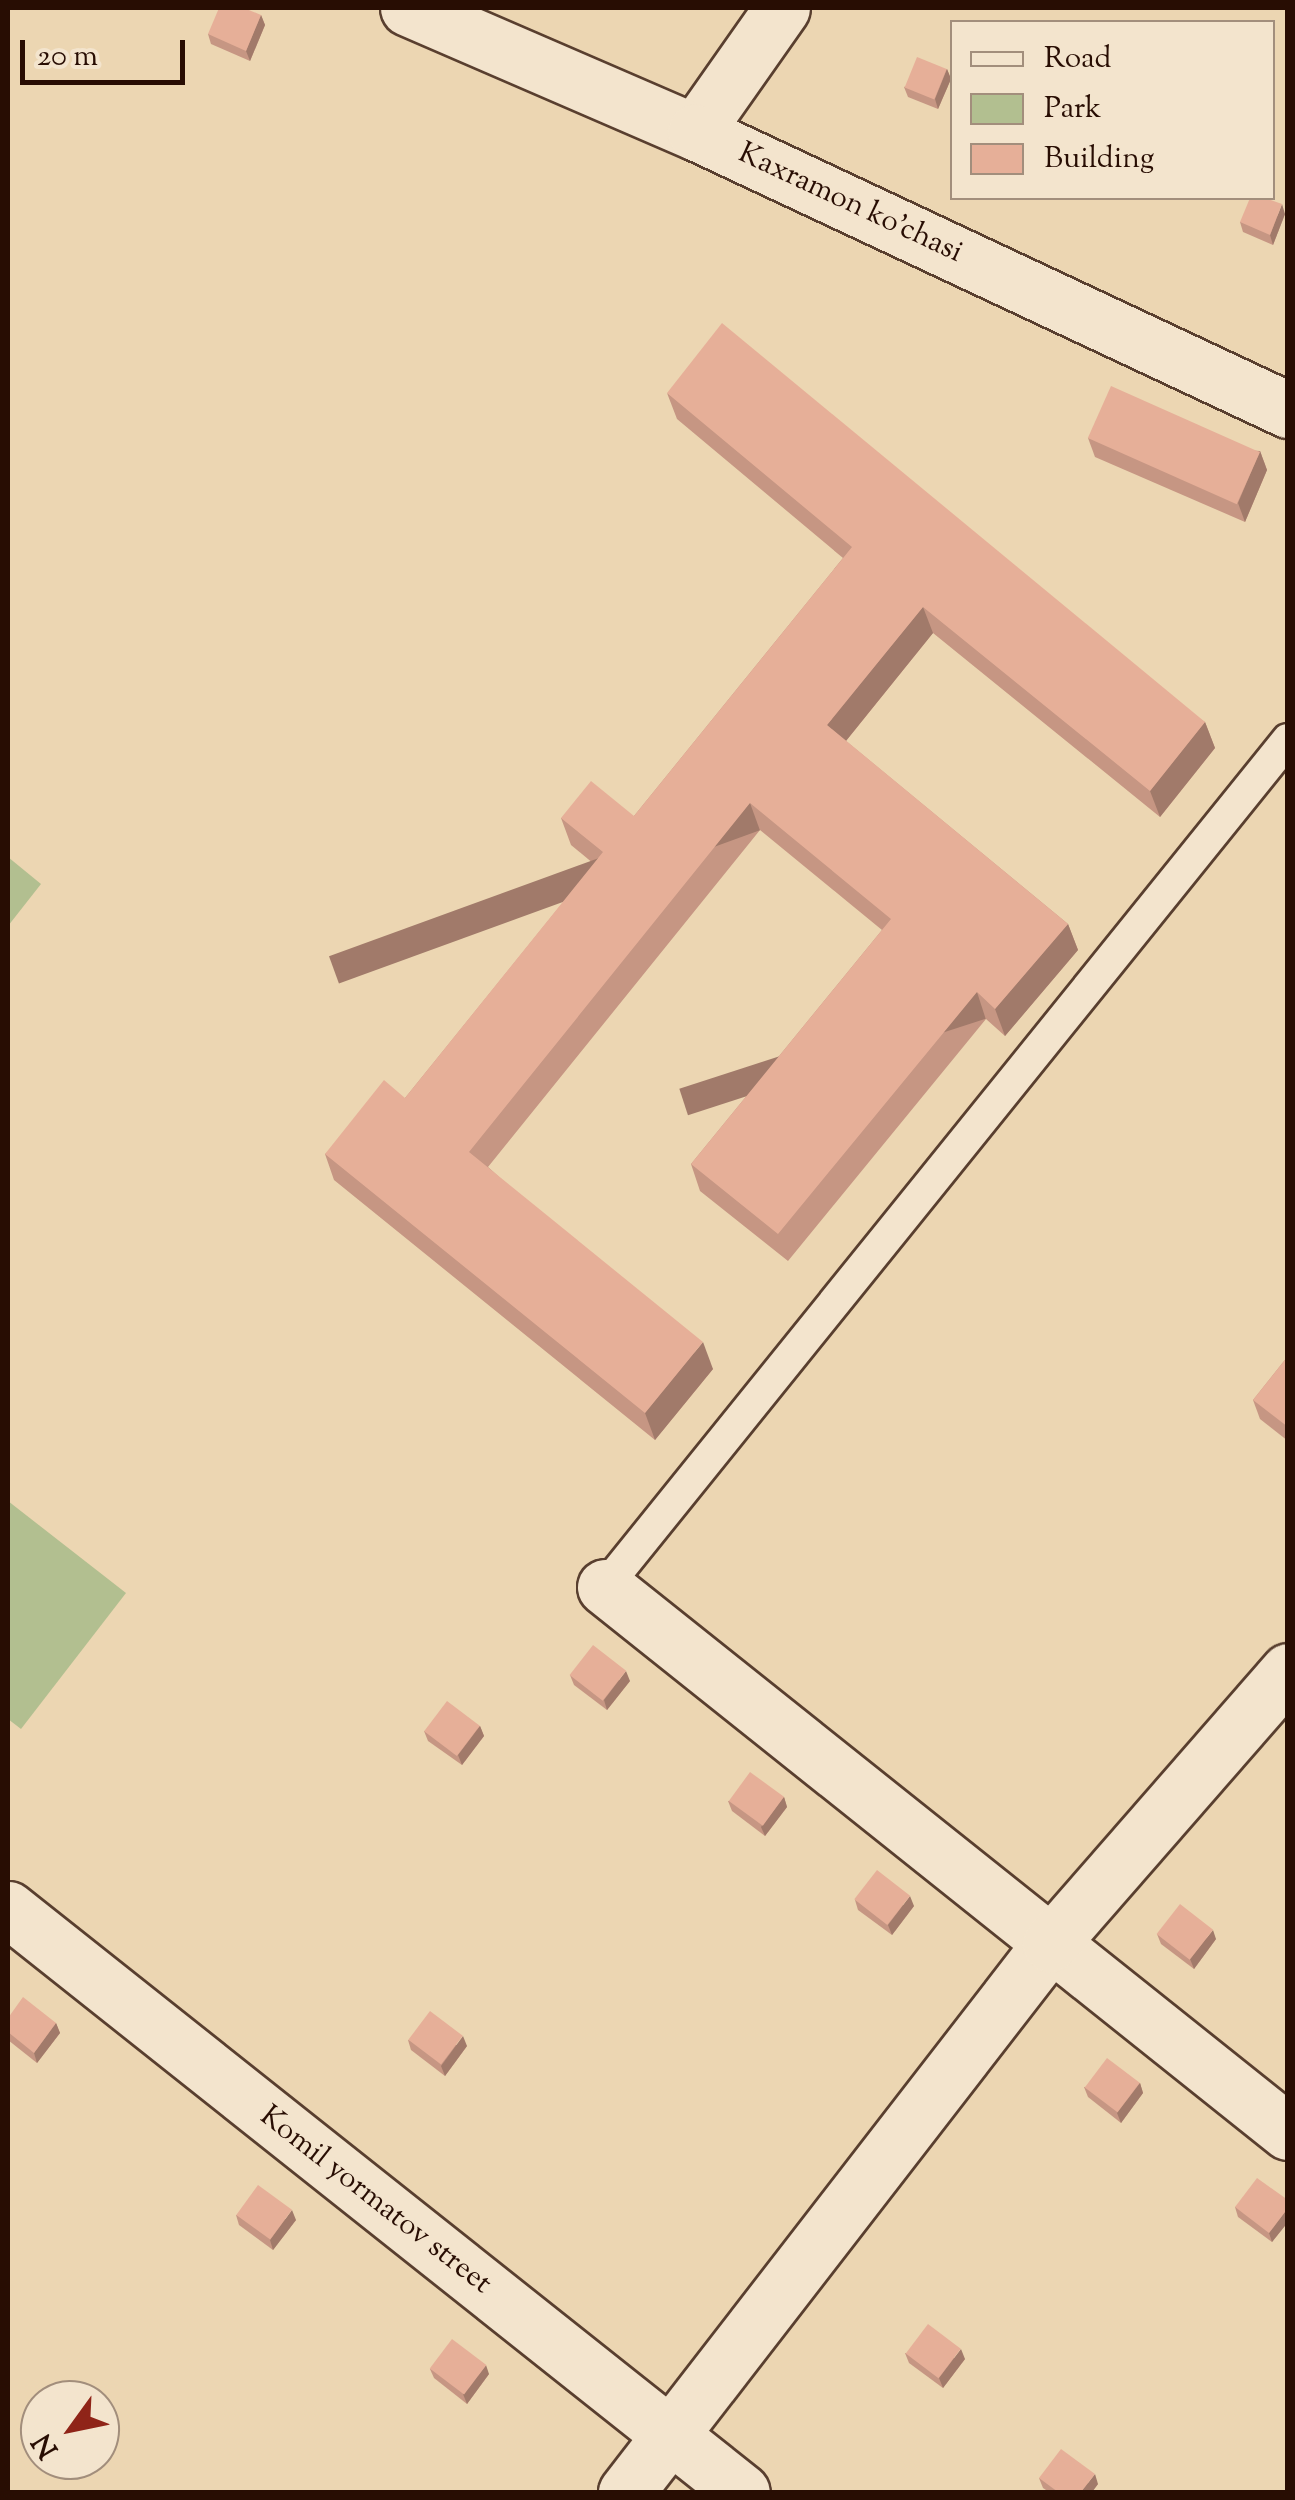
<!DOCTYPE html>
<html>
<head>
<meta charset="utf-8">
<style>
	body { margin:0 }
	#map { position:relative; width:1295px; height:2500px; overflow:hidden; background:#ecd6b2; font-family:"Sorts Mill Goudy",serif }
	div>[style] { position:absolute }
	[style*='--x'] { left:calc(var(--x)*1px); top:calc(var(--y)*1px); width:calc(var(--w)*1px); rotate:calc(var(--a)*1deg) }
	.green>* { inset:0; background:#b2bf90 }
	.roads { filter:drop-shadow(2px 0 #593f2f) drop-shadow(-2px 0 #593f2f) drop-shadow(0 2px #593f2f) drop-shadow(0 -2px #593f2f) }
	.service>* { height:32px; margin:-16px; padding:0 16px; transform-origin:16px; border-radius:16px; background:#f3e4cd }
	.minor>* { height:55px; margin:-27.5px; padding:0 27.5px; transform-origin:27.5px; border-radius:27.5px; background:#f3e4cd }
	.tertiary>* { height:55px; margin:-27.5px; padding:0 27.5px; transform-origin:27.5px; border-radius:27.5px; background:#f3e4cd }
	.wall>* { inset:0; background:#c69683 }
	.shaded-wall>* { inset:0; background:#a17a6a; transform-origin:0 0 }
	.building>* { inset:0; background:#e6af98; transform-origin:0 0 }
	span { translate:-50% -50%; white-space:nowrap; text-align:center; line-height:1.15; -webkit-text-stroke:8px #f3e4cd; paint-order:stroke }
	.street-label { font-size:30px; color:#280d03 }
	.frame { position:absolute; inset:0; border:10px solid #280d03; pointer-events:none }
	.legend { position:absolute; left:950px; top:20px; width:325px; height:180px; box-sizing:border-box; background:#f3e4cd; border:2px solid #a28e7c; margin:0; padding:12px 18px; list-style:none; font-size:30px; color:#280d03 }
	.legend li { display:flex; align-items:center; gap:20px; height:50px }
	.legend b { width:50px; border:2px solid #a28e7c }
	.north { position:absolute; left:20px; top:2380px; width:100px; height:100px; box-sizing:border-box; background:#f3e4cd; border:2px solid #a28e7c; border-radius:50%; rotate:237deg; font-size:28px; font-weight:700; line-height:40px; text-align:center; color:#280d03 }
	.north::after { content:''; display:block; margin:auto; width:35px; height:45px; background:#8f2418; clip-path:polygon(50% 0,100% 100%,50% 72%,0 100%) }
	.scale { position:absolute; left:20px; top:40px; width:165px; height:45px; box-sizing:border-box; border:5px solid #280d03; border-top:0; padding-left:12px; font-size:30px; line-height:35px; white-space:nowrap; color:#280d03; -webkit-text-stroke:8px #f3e4cd; paint-order:stroke }
</style>
</head>
<body>
<div id="map">
	<div class="green">
		<i style="clip-path:polygon(8px 857px,41px 884px,8px 926px)"></i>
		<i style="clip-path:polygon(8px 1501px,126px 1593px,21px 1729px,8px 1719px)"></i>
	</div>
	<div class="roads">
		<div class="service">
			<i style="--x:605;--y:1587;--w:1088;--a:-51.12"></i>
		</div>
		<div class="minor">
			<i style="--x:695;--y:132;--w:151;--a:-54.9"></i>
			<i style="--x:605;--y:1587;--w:874;--a:38.59"></i>
			<i style="--x:8;--y:1909;--w:937;--a:38.46"></i>
			<i style="--x:626;--y:2492;--w:693;--a:-52.27"></i>
			<i style="--x:1050;--y:1944;--w:362;--a:-48.9"></i>
		</div>
		<div class="tertiary">
			<i style="--x:408;--y:8;--w:313;--a:23.4"></i>
			<i style="--x:695;--y:132;--w:655;--a:25.12"></i>
		</div>
	</div>
	<div class="wall">
		<i style="clip-path:polygon(261px 15px,265px 25px,250px 61px,211px 44px,208px 34px)"></i>
		<i style="clip-path:polygon(947px 69px,951px 79px,938px 109px,908px 97px,904px 87px)"></i>
		<i style="clip-path:polygon(1285px 214px,1273px 245px,1243px 232px,1240px 222px)"></i>
		<i style="clip-path:polygon(667px 393px,1205px 722px,1215px 748px,1160px 817px,933px 633px,846px 741px,1068px 924px,1078px 950px,1005px 1036px,986px 1019px,788px 1261px,700px 1191px,691px 1164px,882px 930px,760px 830px,488px 1167px,713px 1369px,655px 1440px,334px 1180px,325px 1154px,405px 1098px,594px 864px,571px 845px,561px 818px,634px 816px,843px 558px,677px 419px)"></i>
		<i style="clip-path:polygon(1088px 438px,1260px 451px,1267px 470px,1245px 522px,1095px 457px)"></i>
		<i style="clip-path:polygon(1288px 1356px,1288px 1441px,1260px 1419px,1253px 1400px)"></i>
		<i style="clip-path:polygon(570px 1675px,630px 1681px,607px 1710px,574px 1685px)"></i>
		<i style="clip-path:polygon(480px 1726px,484px 1736px,462px 1765px,428px 1741px,424px 1731px)"></i>
		<i style="clip-path:polygon(784px 1797px,787px 1807px,765px 1836px,732px 1811px,728px 1801px)"></i>
		<i style="clip-path:polygon(855px 1900px,914px 1906px,892px 1935px,858px 1910px)"></i>
		<i style="clip-path:polygon(1157px 1934px,1216px 1939px,1194px 1969px,1161px 1944px)"></i>
		<i style="clip-path:polygon(8px 2018px,56px 2023px,60px 2033px,37px 2063px,8px 2040px)"></i>
		<i style="clip-path:polygon(408px 2040px,467px 2046px,445px 2076px,411px 2050px)"></i>
		<i style="clip-path:polygon(1140px 2083px,1143px 2093px,1121px 2123px,1088px 2097px,1084px 2087px)"></i>
		<i style="clip-path:polygon(1288px 2200px,1288px 2222px,1272px 2242px,1238px 2217px,1235px 2207px)"></i>
		<i style="clip-path:polygon(236px 2215px,296px 2220px,273px 2250px,239px 2225px)"></i>
		<i style="clip-path:polygon(905px 2353px,965px 2359px,943px 2388px,909px 2363px)"></i>
		<i style="clip-path:polygon(430px 2369px,489px 2374px,467px 2404px,434px 2378px)"></i>
		<i style="clip-path:polygon(1039px 2478px,1098px 2484px,1092px 2492px,1049px 2492px,1043px 2488px)"></i>
	</div>
	<div class="shaded-wall">
		<i style="clip-path:polygon(261px 15px,265px 25px,250px 61px,246px 51px)"></i>
		<i style="clip-path:polygon(947px 69px,951px 79px,938px 109px,935px 99px)"></i>
		<i style="clip-path:polygon(1282px 204px,1285px 214px,1273px 245px,1270px 235px)"></i>
		<i style="clip-path:polygon(1260px 451px,1267px 470px,1245px 522px,1238px 503px)"></i>
		<i style="clip-path:polygon(923px 607px,933px 633px,837px 752px,827px 725px)"></i>
		<i style="clip-path:polygon(1205px 722px,1215px 748px,1160px 817px,1150px 791px)"></i>
		<i style="left:750px;top:803px;width:29px;height:448px;rotate:70deg"></i>
		<i style="clip-path:polygon(1068px 924px,1078px 950px,1005px 1036px,995px 1009px)"></i>
		<i style="left:977px;top:992px;width:28px;height:313px;rotate:72deg"></i>
		<i style="clip-path:polygon(703px 1342px,713px 1369px,655px 1440px,645px 1413px)"></i>
		<i style="clip-path:polygon(626px 1671px,630px 1681px,607px 1710px,604px 1700px)"></i>
		<i style="clip-path:polygon(480px 1726px,484px 1736px,462px 1765px,458px 1755px)"></i>
		<i style="clip-path:polygon(784px 1797px,787px 1807px,765px 1836px,761px 1827px)"></i>
		<i style="clip-path:polygon(910px 1896px,914px 1906px,892px 1935px,888px 1925px)"></i>
		<i style="clip-path:polygon(1213px 1930px,1216px 1939px,1194px 1969px,1190px 1959px)"></i>
		<i style="clip-path:polygon(56px 2023px,60px 2033px,37px 2063px,34px 2053px)"></i>
		<i style="clip-path:polygon(463px 2036px,467px 2046px,445px 2076px,441px 2066px)"></i>
		<i style="clip-path:polygon(1140px 2083px,1143px 2093px,1121px 2123px,1117px 2113px)"></i>
		<i style="clip-path:polygon(1288px 2208px,1288px 2222px,1272px 2242px,1269px 2233px)"></i>
		<i style="clip-path:polygon(292px 2210px,296px 2220px,273px 2250px,270px 2240px)"></i>
		<i style="clip-path:polygon(961px 2349px,965px 2359px,943px 2388px,939px 2378px)"></i>
		<i style="clip-path:polygon(486px 2365px,489px 2374px,467px 2404px,463px 2394px)"></i>
		<i style="clip-path:polygon(1095px 2474px,1098px 2484px,1092px 2492px,1081px 2492px)"></i>
	</div>
	<div class="building">
		<i style="clip-path:polygon(219px 8px,244px 8px,261px 15px,246px 51px,208px 34px)"></i>
		<i style="left:917px;top:57px;width:32px;height:33px;rotate:22deg"></i>
		<i style="clip-path:polygon(1250px 198px,1265px 198px,1282px 204px,1270px 235px,1240px 222px)"></i>
		<i style="clip-path:polygon(722px 323px,1205px 722px,1150px 791px,923px 607px,827px 725px,1068px 924px,995px 1009px,977px 992px,778px 1234px,691px 1164px,891px 919px,750px 803px,469px 1152px,703px 1342px,645px 1413px,325px 1154px,384px 1080px,405px 1098px,603px 852px,561px 818px,591px 781px,634px 816px,852px 547px,667px 393px)"></i>
		<i style="left:1111px;top:386px;width:163px;height:57px;rotate:24deg"></i>
		<i style="clip-path:polygon(1288px 1356px,1288px 1427px,1253px 1400px)"></i>
		<i style="left:593px;top:1645px;width:42px;height:38px;rotate:38deg"></i>
		<i style="left:447px;top:1701px;width:41px;height:38px;rotate:37deg"></i>
		<i style="left:750px;top:1772px;width:42px;height:36px;rotate:36deg"></i>
		<i style="left:877px;top:1870px;width:42px;height:37px;rotate:38deg"></i>
		<i style="left:1180px;top:1904px;width:42px;height:38px;rotate:38deg"></i>
		<i style="clip-path:polygon(23px 1997px,56px 2023px,34px 2053px,8px 2032px,8px 2018px)"></i>
		<i style="left:430px;top:2011px;width:41px;height:36px;rotate:37deg"></i>
		<i style="left:1107px;top:2058px;width:41px;height:37px;rotate:37deg"></i>
		<i style="clip-path:polygon(1257px 2178px,1288px 2200px,1288px 2208px,1269px 2233px,1235px 2207px)"></i>
		<i style="left:258px;top:2185px;width:42px;height:37px;rotate:36deg"></i>
		<i style="left:928px;top:2324px;width:41px;height:37px;rotate:37deg"></i>
		<i style="left:452px;top:2339px;width:43px;height:37px;rotate:37deg"></i>
		<i style="clip-path:polygon(1061px 2449px,1095px 2474px,1081px 2492px,1058px 2492px,1039px 2478px)"></i>
	</div>
	<div class="street-label">
		<span style="left:850px;top:204px;rotate:25deg">Kaxramon ko'chasi</span>
		<span style="left:375px;top:2201px;rotate:38deg">Komil yormatov street</span>
	</div>
	<div class="frame"></div>
	<ul class="legend">
	<li><b style="height:12px;background:#f3e4cd"></b>Road</li>
	<li><b style="height:28px;background:#b2bf90"></b>Park</li>
	<li><b style="height:28px;background:#e6af98"></b>Building</li>
	</ul>
	<div class="north">N</div>
	<div class="scale">20 m</div>
</div>
</body>
</html>
